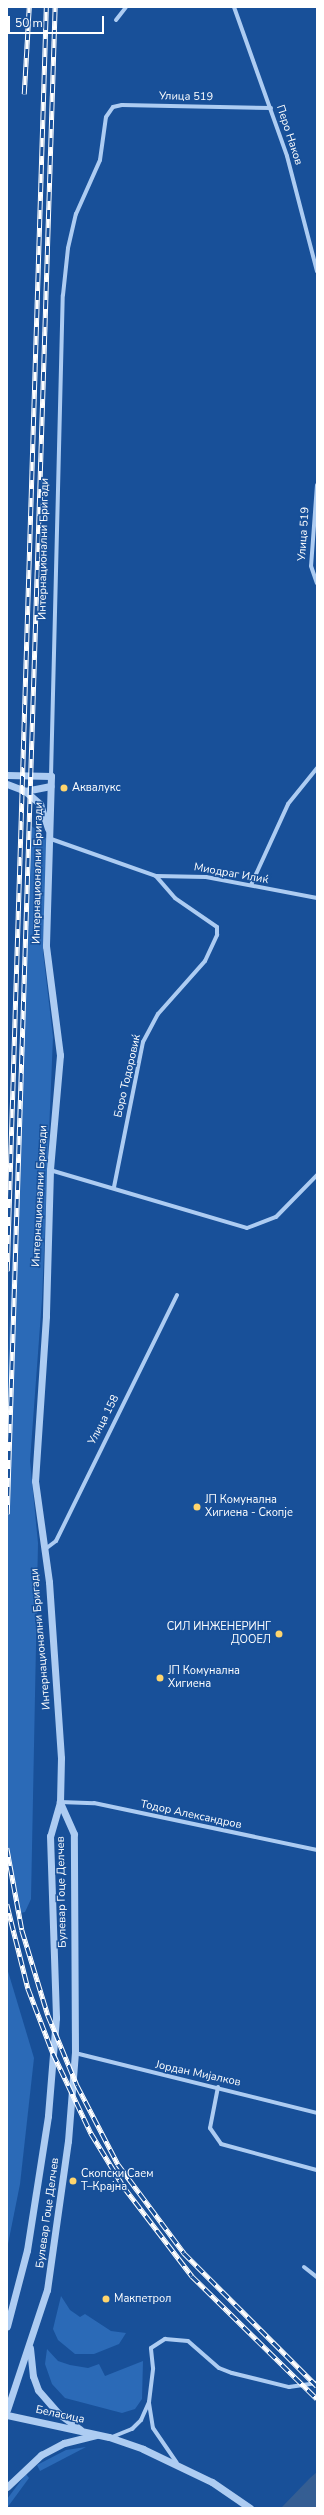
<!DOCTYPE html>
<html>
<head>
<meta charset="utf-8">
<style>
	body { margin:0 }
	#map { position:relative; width:324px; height:2515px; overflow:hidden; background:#185099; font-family:"Nunito Sans",sans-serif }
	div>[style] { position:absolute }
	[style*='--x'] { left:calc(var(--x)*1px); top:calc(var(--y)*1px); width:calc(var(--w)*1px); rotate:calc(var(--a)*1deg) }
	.green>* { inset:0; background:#2b6ab7 }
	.water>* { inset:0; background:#355e93 }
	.minor>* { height:4px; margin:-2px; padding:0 2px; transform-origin:2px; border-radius:2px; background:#adccf2 }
	.tertiary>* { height:7px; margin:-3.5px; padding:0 3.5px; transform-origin:3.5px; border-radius:3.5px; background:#adccf2 }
	.rail>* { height:4.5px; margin-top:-2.25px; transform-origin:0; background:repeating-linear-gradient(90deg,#185099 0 9px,#fff 0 18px); box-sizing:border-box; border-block:1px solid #fff }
	.dots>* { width:11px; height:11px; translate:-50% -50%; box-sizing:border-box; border:2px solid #185099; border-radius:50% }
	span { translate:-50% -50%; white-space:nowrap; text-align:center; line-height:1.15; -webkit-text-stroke:3px #185099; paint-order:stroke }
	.street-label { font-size:11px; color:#fff }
	.poi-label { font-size:11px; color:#fff }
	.left { translate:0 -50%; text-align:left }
	.right { translate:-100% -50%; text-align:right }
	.frame { position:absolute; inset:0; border:8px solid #fff; pointer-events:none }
	.scale { position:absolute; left:8px; top:16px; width:96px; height:18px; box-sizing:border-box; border:2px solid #fff; border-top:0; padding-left:5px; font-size:12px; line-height:14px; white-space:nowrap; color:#fff; -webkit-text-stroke:3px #185099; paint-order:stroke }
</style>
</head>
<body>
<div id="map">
	<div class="green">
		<i style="clip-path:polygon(28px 823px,48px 840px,43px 952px,53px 1037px,42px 1299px,30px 1461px,38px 1543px,31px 1899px,25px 1912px,16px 1914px,7px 1859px,7px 1393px)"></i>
		<i style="clip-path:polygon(7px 1968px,34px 2058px,20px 2184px,7px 2249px)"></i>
		<i style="clip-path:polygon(61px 2296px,70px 2310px,80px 2317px,85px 2314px,111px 2331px,126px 2333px,119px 2344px,94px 2354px,75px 2354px,58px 2340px,53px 2329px)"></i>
		<i style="clip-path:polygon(47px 2349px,58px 2361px,70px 2365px,88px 2368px,99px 2364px,105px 2376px,143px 2361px,142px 2399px,135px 2409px,122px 2413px,65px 2398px,52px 2384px,45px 2364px)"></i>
		<i style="clip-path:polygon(86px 2447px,40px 2471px,37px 2465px,66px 2450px)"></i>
		<i style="clip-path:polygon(26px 2474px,29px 2478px,7px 2508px,7px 2499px)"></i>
	</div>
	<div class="water">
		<i style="clip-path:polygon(317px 2472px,317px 2508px,281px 2508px,310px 2478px)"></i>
	</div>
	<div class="minor">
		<i style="--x:234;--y:7;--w:158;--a:70.4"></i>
		<i style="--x:287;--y:156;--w:119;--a:75.4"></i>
		<i style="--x:116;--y:20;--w:16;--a:-52"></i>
		<i style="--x:317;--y:485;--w:81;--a:94.2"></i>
		<i style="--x:311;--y:566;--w:18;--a:71"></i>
		<i style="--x:51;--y:776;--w:481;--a:-88.6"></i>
		<i style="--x:63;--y:295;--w:47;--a:-83.9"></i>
		<i style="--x:68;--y:248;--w:35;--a:-77"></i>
		<i style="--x:76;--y:214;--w:59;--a:-66"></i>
		<i style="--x:100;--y:160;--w:43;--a:-82.1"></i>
		<i style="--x:106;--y:117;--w:12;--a:-55"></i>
		<i style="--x:113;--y:107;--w:9;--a:-13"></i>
		<i style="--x:122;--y:105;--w:149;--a:1.2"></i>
		<i style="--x:51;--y:839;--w:111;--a:19.4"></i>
		<i style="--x:156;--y:876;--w:50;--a:1.1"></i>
		<i style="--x:206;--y:877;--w:113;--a:10.7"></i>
		<i style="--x:251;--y:885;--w:89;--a:-65.4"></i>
		<i style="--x:288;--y:804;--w:46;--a:-51.1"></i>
		<i style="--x:50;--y:1170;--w:205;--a:16.4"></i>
		<i style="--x:247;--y:1228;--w:31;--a:-21"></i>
		<i style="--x:276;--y:1217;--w:59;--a:-45.7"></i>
		<i style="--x:114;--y:1187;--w:148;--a:-78.7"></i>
		<i style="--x:143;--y:1042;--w:32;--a:-62"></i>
		<i style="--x:158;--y:1014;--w:71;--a:-48.4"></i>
		<i style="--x:205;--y:961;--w:29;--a:-65"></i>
		<i style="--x:217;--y:935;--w:8;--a:-90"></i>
		<i style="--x:217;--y:927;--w:51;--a:-145.4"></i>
		<i style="--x:175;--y:898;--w:29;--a:-131"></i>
		<i style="--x:44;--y:1550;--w:15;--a:-37"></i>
		<i style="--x:56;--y:1541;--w:274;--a:-63.8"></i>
		<i style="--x:60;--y:1802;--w:34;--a:2"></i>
		<i style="--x:94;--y:1803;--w:228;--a:11.9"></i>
		<i style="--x:75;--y:2053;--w:249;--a:13.9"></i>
		<i style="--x:218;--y:2087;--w:42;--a:101"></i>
		<i style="--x:210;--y:2128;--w:19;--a:55"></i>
		<i style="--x:221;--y:2144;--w:99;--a:15.2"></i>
		<i style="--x:304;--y:2267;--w:16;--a:38"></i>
		<i style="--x:149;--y:2403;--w:25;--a:81"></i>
		<i style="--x:153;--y:2428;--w:42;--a:55.6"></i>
		<i style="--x:112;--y:2437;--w:22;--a:-22"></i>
		<i style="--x:132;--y:2429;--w:13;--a:-45"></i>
		<i style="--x:141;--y:2420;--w:20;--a:-66"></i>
		<i style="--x:149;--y:2402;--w:34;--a:-83"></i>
		<i style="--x:153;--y:2368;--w:20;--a:-96"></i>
		<i style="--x:151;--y:2348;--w:17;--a:-33"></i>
		<i style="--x:165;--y:2339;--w:23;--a:5"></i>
		<i style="--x:188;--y:2341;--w:41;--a:41.1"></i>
		<i style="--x:219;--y:2368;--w:14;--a:21"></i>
		<i style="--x:232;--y:2373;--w:59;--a:13.8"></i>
		<i style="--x:289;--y:2387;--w:28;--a:-8"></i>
	</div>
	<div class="tertiary">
		<i style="--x:7;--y:775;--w:44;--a:1.3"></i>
		<i style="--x:51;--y:776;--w:170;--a:91.7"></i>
		<i style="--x:46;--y:946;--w:110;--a:82.7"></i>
		<i style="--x:60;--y:1055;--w:115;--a:95"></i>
		<i style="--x:50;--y:1170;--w:146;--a:91.6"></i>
		<i style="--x:46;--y:1316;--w:165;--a:93.8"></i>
		<i style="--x:35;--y:1481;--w:102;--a:82.1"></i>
		<i style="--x:49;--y:1582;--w:176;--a:86.1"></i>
		<i style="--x:61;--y:1758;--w:44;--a:91.3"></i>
		<i style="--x:60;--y:1802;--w:35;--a:106"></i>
		<i style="--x:50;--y:1836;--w:182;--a:88.1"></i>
		<i style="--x:56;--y:2018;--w:98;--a:94.7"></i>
		<i style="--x:48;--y:2116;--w:136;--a:98.9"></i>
		<i style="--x:27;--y:2250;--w:79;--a:104.7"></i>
		<i style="--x:7;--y:784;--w:19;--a:21"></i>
		<i style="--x:25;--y:791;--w:26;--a:-11"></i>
		<i style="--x:25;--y:791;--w:20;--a:41"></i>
		<i style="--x:40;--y:804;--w:26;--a:72"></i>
		<i style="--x:30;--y:2348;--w:28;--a:84"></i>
		<i style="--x:33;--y:2376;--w:15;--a:70"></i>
		<i style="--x:38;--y:2390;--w:32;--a:49"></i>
		<i style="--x:59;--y:2414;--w:26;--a:36"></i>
		<i style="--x:7;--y:2410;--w:126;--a:-71.6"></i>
		<i style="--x:47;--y:2290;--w:150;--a:-82"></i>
		<i style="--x:68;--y:2141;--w:88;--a:-85.5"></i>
		<i style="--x:75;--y:2053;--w:219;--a:-90.3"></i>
		<i style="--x:74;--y:1834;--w:35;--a:-114"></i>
		<i style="--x:7;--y:2415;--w:104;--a:12.2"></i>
		<i style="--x:109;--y:2437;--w:36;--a:19"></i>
		<i style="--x:143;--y:2449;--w:76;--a:25.6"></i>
		<i style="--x:212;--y:2482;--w:46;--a:34.4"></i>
		<i style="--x:7;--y:2487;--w:47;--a:-43.3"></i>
		<i style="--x:41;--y:2455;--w:26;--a:-28"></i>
		<i style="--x:64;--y:2443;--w:33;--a:-14"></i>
	</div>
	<div class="rail">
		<i style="--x:24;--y:94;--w:87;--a:-86.7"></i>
		<i style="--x:7;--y:1271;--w:1265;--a:-88.23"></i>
		<i style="--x:7;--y:1514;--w:1508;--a:-88.18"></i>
		<i style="--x:7;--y:1848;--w:83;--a:79.6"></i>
		<i style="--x:22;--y:1930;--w:89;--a:73"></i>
		<i style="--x:48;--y:2015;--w:76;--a:67.5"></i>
		<i style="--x:77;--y:2085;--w:89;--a:62.6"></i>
		<i style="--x:118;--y:2164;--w:111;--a:53.4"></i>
		<i style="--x:184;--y:2253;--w:188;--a:45"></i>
		<i style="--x:7;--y:1904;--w:87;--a:76"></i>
		<i style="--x:28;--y:1988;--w:70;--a:69"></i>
		<i style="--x:53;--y:2053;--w:89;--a:64.6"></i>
		<i style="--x:91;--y:2133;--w:63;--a:58.6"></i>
		<i style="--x:124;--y:2187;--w:112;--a:52.6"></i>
		<i style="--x:192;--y:2276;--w:175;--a:44.5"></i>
	</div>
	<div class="dots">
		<i style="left:64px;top:788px;background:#ffd56d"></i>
		<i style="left:197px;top:1507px;background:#ffd56d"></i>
		<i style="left:279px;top:1634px;background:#ffd56d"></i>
		<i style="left:160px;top:1678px;background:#ffd56d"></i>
		<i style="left:73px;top:2181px;background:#ffd56d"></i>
		<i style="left:106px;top:2299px;background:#ffd56d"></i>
	</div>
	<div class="street-label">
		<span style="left:186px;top:97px;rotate:1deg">Улица 519</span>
		<span style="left:289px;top:135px;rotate:72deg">Перо Наков</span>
		<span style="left:304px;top:534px;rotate:-86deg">Улица 519</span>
		<span style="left:44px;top:549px;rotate:-89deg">Интернационални Бригади</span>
		<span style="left:38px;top:873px;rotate:-89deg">Интернационални Бригади</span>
		<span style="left:231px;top:874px;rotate:10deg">Миодраг Илиќ</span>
		<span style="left:128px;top:1076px;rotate:-77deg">Боро Тодоровиќ</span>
		<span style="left:40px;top:1196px;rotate:-87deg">Интернационални Бригади</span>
		<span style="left:104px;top:1420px;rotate:-63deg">Улица 158</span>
		<span style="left:41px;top:1639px;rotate:-95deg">Интернационални Бригади</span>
		<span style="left:191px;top:1815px;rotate:12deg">Тодор Александров</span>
		<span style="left:62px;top:1892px;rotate:-91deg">Булевар Гоце Делчев</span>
		<span style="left:198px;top:2074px;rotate:12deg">Јордан Мијалков</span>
		<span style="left:48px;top:2213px;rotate:-82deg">Булевар Гоце Делчев</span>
		<span style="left:60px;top:2415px;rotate:12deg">Беласица</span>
	</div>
	<div class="poi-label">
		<span class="left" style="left:72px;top:788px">Аквалукс</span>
		<span class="left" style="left:205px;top:1507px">ЈП Комунална<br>Хигиена - Скопје</span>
		<span class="right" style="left:271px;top:1634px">СИЛ ИНЖЕНЕРИНГ<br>ДООЕЛ</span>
		<span class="left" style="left:168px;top:1678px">ЈП Комунална<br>Хигиена</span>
		<span class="left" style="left:81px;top:2181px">Скопски Саем<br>Т–Крајна</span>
		<span class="left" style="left:114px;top:2299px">Макпетрол</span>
	</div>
	<div class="frame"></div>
	<div class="scale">50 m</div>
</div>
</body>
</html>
